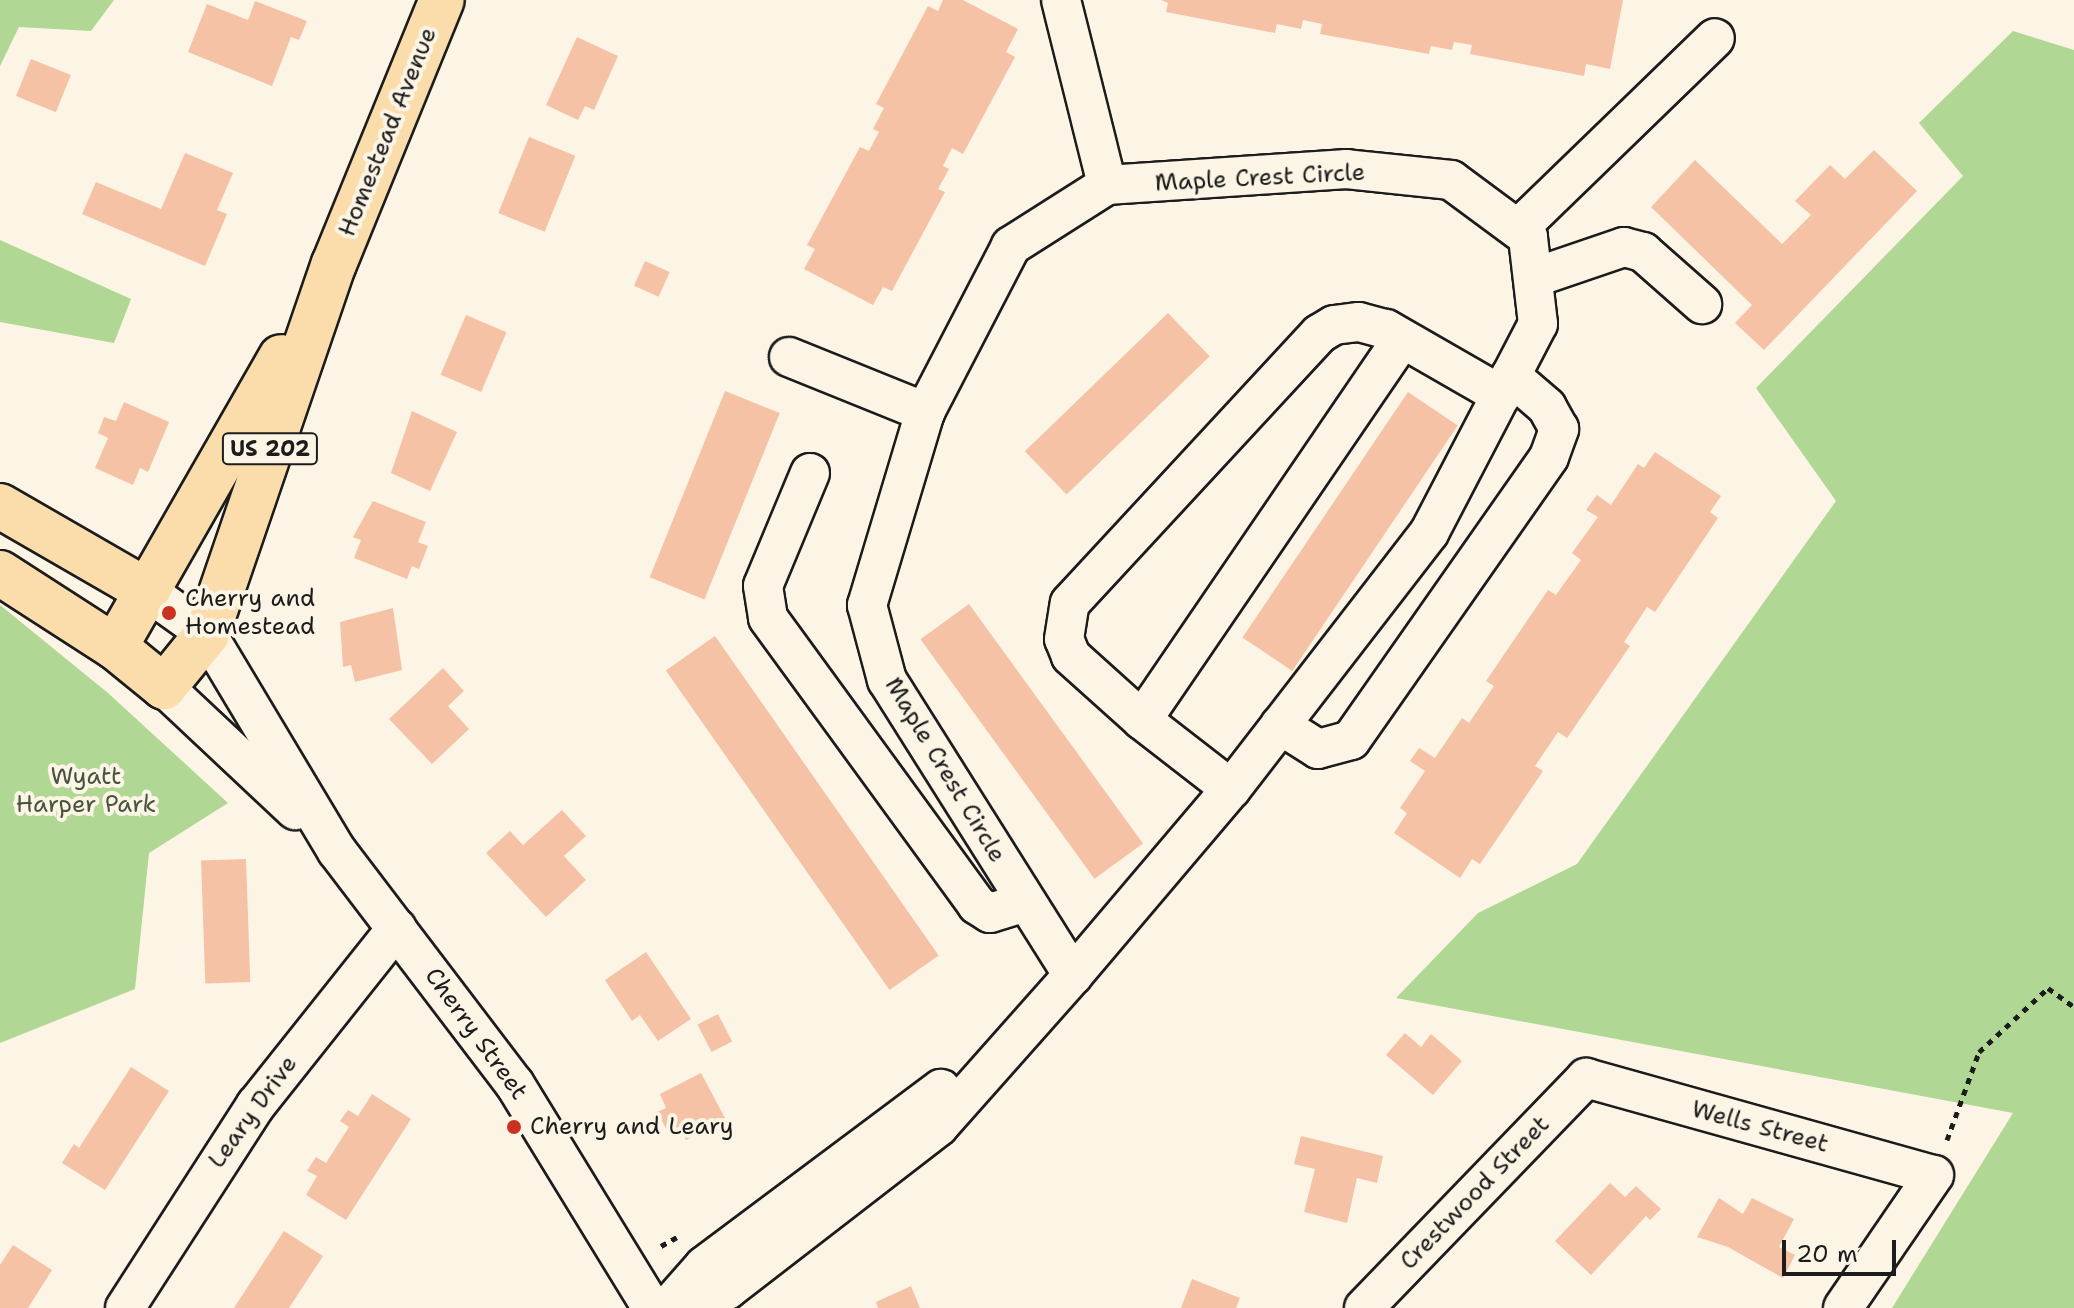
<!DOCTYPE html>
<html>
<head>
<meta charset="utf-8">
<style>
	body { margin:0 }
	#map { position:relative; width:2074px; height:1308px; overflow:hidden; background:#fcf5e5; font-family:"Shantell Sans",sans-serif }
	div>[style] { position:absolute }
	[style*='--x'] { left:calc(var(--x)*1px); top:calc(var(--y)*1px); width:calc(var(--w)*1px); rotate:calc(var(--a)*1deg) }
	.green>* { inset:0; background:#b0d793 }
	.building>* { inset:0; background:#f5c2a5; transform-origin:0 0 }
	.path>* { height:5px; margin-top:-2.5px; transform-origin:0; background:repeating-linear-gradient(90deg,#1c1c1c 0 6px,transparent 0 12px) }
	.roads { filter:drop-shadow(2px 0 #1c1c1c) drop-shadow(-2px 0 #1c1c1c) drop-shadow(0 2px #1c1c1c) drop-shadow(0 -2px #1c1c1c) }
	.minor>* { height:38px; margin:-19px; padding:0 19px; transform-origin:19px; border-radius:19px; background:#fcf5e5 }
	.major>* { height:44px; margin:-22px; padding:0 22px; transform-origin:22px; border-radius:22px; background:#faddab }
	.dots>* { width:22px; height:22px; translate:-50% -50%; box-sizing:border-box; border:4px solid #fcf5e5; border-radius:50% }
	span { translate:-50% -50%; white-space:nowrap; text-align:center; line-height:1.15; -webkit-text-stroke:8px #fcf5e5; paint-order:stroke }
	.shield-label span { padding:2px 6px; background:#fcf5e5; border:2px solid; border-radius:6px; -webkit-text-stroke-width:0 }
	.shield-label { font-size:22px; color:#1c1c1c; font-weight:700 }
	.street-label { font-size:24px; color:#1c1c1c }
	.poi-label { font-size:24px; color:#1c1c1c }
	.left { translate:0 -50%; text-align:left }
	.park-label { font-size:24px; color:#485440 }
	.scale { position:absolute; left:1782px; top:1240px; width:114px; height:36px; box-sizing:border-box; border:4px solid #1c1c1c; border-top:0; padding-left:10px; font-size:24px; line-height:28px; white-space:nowrap; color:#1c1c1c; -webkit-text-stroke:6px #fcf5e5; paint-order:stroke }
</style>
</head>
<body>
<div id="map">
	<div class="green">
		<i style="clip-path:polygon(0 0,114px 0,91px 31px,19px 27px,0 66px)"></i>
		<i style="clip-path:polygon(2013px 31px,2074px 50px,2074px 1308px,1892px 1308px,2013px 1113px,1396px 998px,1478px 913px,1577px 864px,1836px 501px,1756px 388px,1963px 176px,1919px 123px)"></i>
		<i style="clip-path:polygon(0 240px,131px 299px,114px 343px,0 322px)"></i>
		<i style="clip-path:polygon(0 605px,108px 693px,228px 803px,149px 853px,135px 989px,0 1043px)"></i>
	</div>
	<div class="building">
		<i style="clip-path:polygon(943px 0,963px 0,1018px 29px,1006px 52px,1015px 57px,963px 154px,952px 148px,943px 166px,949px 169px,938px 189px,945px 192px,892px 291px,883px 287px,873px 305px,804px 269px,815px 249px,807px 245px,860px 147px,869px 151px,879px 132px,873px 129px,884px 108px,876px 104px,928px 6px,938px 11px)"></i>
		<i style="clip-path:polygon(1161px 0,1623px 0,1610px 69px,1586px 64px,1584px 76px,1470px 54px,1472px 45px,1454px 42px,1452px 50px,1431px 46px,1429px 54px,1320px 34px,1322px 24px,1303px 20px,1301px 29px,1277px 24px,1275px 33px,1166px 12px,1168px 3px)"></i>
		<i style="clip-path:polygon(255px 1px,307px 21px,299px 40px,291px 37px,272px 86px,188px 52px,207px 4px,248px 20px)"></i>
		<i style="clip-path:polygon(577px 37px,618px 56px,594px 110px,585px 106px,578px 120px,546px 105px)"></i>
		<i style="left:31px;top:59px;width:43px;height:40px;rotate:22deg"></i>
		<i style="left:529px;top:137px;width:50px;height:82px;rotate:22deg"></i>
		<i style="clip-path:polygon(1874px 150px,1917px 191px,1764px 350px,1735px 323px,1752px 305px,1651px 207px,1695px 160px,1782px 244px,1811px 215px,1795px 201px,1830px 165px,1845px 179px)"></i>
		<i style="clip-path:polygon(185px 153px,233px 173px,217px 210px,227px 214px,205px 266px,82px 214px,96px 182px,161px 209px)"></i>
		<i style="left:645px;top:261px;width:27px;height:27px;rotate:24deg"></i>
		<i style="left:1168px;top:313px;width:60px;height:199px;rotate:46deg"></i>
		<i style="left:466px;top:315px;width:44px;height:65px;rotate:23deg"></i>
		<i style="left:725px;top:391px;width:59px;height:201px;rotate:22deg"></i>
		<i style="left:1408px;top:392px;width:60px;height:296px;rotate:34deg"></i>
		<i style="clip-path:polygon(124px 402px,169px 422px,148px 472px,140px 468px,133px 485px,95px 468px,108px 438px,98px 433px,104px 417px,116px 421px)"></i>
		<i style="clip-path:polygon(412px 411px,457px 432px,430px 491px,391px 473px)"></i>
		<i style="clip-path:polygon(1655px 452px,1721px 496px,1710px 512px,1718px 518px,1655px 612px,1647px 607px,1624px 642px,1630px 646px,1567px 738px,1558px 732px,1535px 766px,1543px 771px,1480px 864px,1472px 859px,1460px 878px,1394px 833px,1407px 813px,1400px 808px,1425px 771px,1410px 761px,1419px 748px,1435px 758px,1462px 718px,1469px 723px,1494px 686px,1486px 681px,1548px 590px,1556px 595px,1581px 560px,1572px 553px,1598px 517px,1586px 510px,1597px 495px,1611px 505px,1638px 464px,1644px 468px)"></i>
		<i style="clip-path:polygon(373px 501px,426px 522px,418px 542px,428px 546px,419px 569px,412px 566px,407px 579px,354px 558px,361px 540px,353px 537px)"></i>
		<i style="left:969px;top:604px;width:296px;height:60px;rotate:54deg"></i>
		<i style="clip-path:polygon(393px 608px,402px 670px,355px 682px,351px 665px,343px 667px,340px 622px)"></i>
		<i style="left:715px;top:636px;width:390px;height:60px;rotate:55deg"></i>
		<i style="clip-path:polygon(443px 668px,464px 691px,448px 706px,469px 729px,432px 764px,389px 719px)"></i>
		<i style="clip-path:polygon(562px 810px,586px 836px,564px 856px,586px 880px,546px 917px,486px 853px,510px 831px,523px 845px)"></i>
		<i style="left:246px;top:859px;width:123px;height:45px;rotate:88deg"></i>
		<i style="clip-path:polygon(646px 952px,691px 1019px,658px 1041px,640px 1015px,632px 1021px,605px 980px)"></i>
		<i style="left:718px;top:1014px;width:31px;height:23px;rotate:63deg"></i>
		<i style="clip-path:polygon(1405px 1033px,1421px 1047px,1431px 1034px,1462px 1061px,1433px 1095px,1386px 1055px)"></i>
		<i style="clip-path:polygon(131px 1067px,169px 1091px,105px 1190px,62px 1163px,74px 1144px,79px 1148px)"></i>
		<i style="clip-path:polygon(701px 1073px,726px 1120px,686px 1140px,679px 1128px,669px 1134px,657px 1112px,666px 1108px,660px 1094px)"></i>
		<i style="clip-path:polygon(372px 1094px,411px 1119px,346px 1220px,306px 1195px,317px 1176px,307px 1171px,316px 1157px,326px 1163px,349px 1127px,340px 1121px,348px 1110px,358px 1116px)"></i>
		<i style="clip-path:polygon(1301px 1136px,1383px 1156px,1377px 1183px,1357px 1178px,1347px 1223px,1304px 1212px,1315px 1169px,1294px 1164px)"></i>
		<i style="clip-path:polygon(1610px 1183px,1625px 1197px,1636px 1186px,1661px 1209px,1650px 1220px,1646px 1216px,1591px 1275px,1555px 1241px)"></i>
		<i style="clip-path:polygon(1719px 1198px,1743px 1214px,1752px 1198px,1794px 1219px,1779px 1247px,1795px 1255px,1783px 1278px,1728px 1247px,1697px 1237px)"></i>
		<i style="clip-path:polygon(284px 1231px,323px 1256px,289px 1308px,234px 1308px)"></i>
		<i style="clip-path:polygon(13px 1245px,52px 1270px,28px 1308px,0 1308px,0 1265px)"></i>
		<i style="clip-path:polygon(1192px 1279px,1240px 1298px,1236px 1308px,1181px 1308px)"></i>
		<i style="clip-path:polygon(911px 1286px,920px 1308px,878px 1308px,876px 1302px)"></i>
	</div>
	<div class="path">
		<i style="--x:1947;--y:1140;--w:94;--a:-70"></i>
		<i style="--x:1979;--y:1052;--w:94;--a:-42.8"></i>
		<i style="--x:2048;--y:988;--w:32;--a:36"></i>
		<i style="--x:661;--y:1246;--w:18;--a:-29"></i>
	</div>
	<div class="roads">
		<div class="minor">
			<i style="--x:1061;--y:0;--w:191;--a:76"></i>
			<i style="--x:1518;--y:229;--w:274;--a:-44.1"></i>
			<i style="--x:1533;--y:278;--w:96;--a:-18.8"></i>
			<i style="--x:1624;--y:247;--w:20;--a:15"></i>
			<i style="--x:1643;--y:252;--w:79;--a:41.4"></i>
			<i style="--x:789;--y:357;--w:147;--a:22"></i>
			<i style="--x:810;--y:473;--w:122;--a:112.6"></i>
			<i style="--x:763;--y:586;--w:32;--a:81"></i>
			<i style="--x:768;--y:618;--w:355;--a:53.9"></i>
			<i style="--x:977;--y:905;--w:15;--a:32"></i>
			<i style="--x:990;--y:913;--w:37;--a:-17"></i>
			<i style="--x:147;--y:591;--w:74;--a:35.6"></i>
			<i style="--x:207;--y:634;--w:253;--a:59.1"></i>
			<i style="--x:337;--y:851;--w:292;--a:52.7"></i>
			<i style="--x:514;--y:1083;--w:264;--a:58.5"></i>
			<i style="--x:164;--y:687;--w:180;--a:43.2"></i>
			<i style="--x:1142;--y:720;--w:461;--a:-55.7"></i>
			<i style="--x:1280;--y:725;--w:45;--a:32.3"></i>
			<i style="--x:1318;--y:749;--w:34;--a:-15"></i>
			<i style="--x:1351;--y:740;--w:345;--a:-55"></i>
			<i style="--x:1549;--y:457;--w:30;--a:-70"></i>
			<i style="--x:1559;--y:429;--w:25;--a:-119"></i>
			<i style="--x:1547;--y:407;--w:48;--a:-139.3"></i>
			<i style="--x:1231;--y:789;--w:113;--a:-142.2"></i>
			<i style="--x:1142;--y:720;--w:96;--a:-138"></i>
			<i style="--x:1071;--y:656;--w:18;--a:-112"></i>
			<i style="--x:1064;--y:639;--w:36;--a:-81"></i>
			<i style="--x:1070;--y:603;--w:367;--a:-47.2"></i>
			<i style="--x:1319;--y:334;--w:17;--a:-31"></i>
			<i style="--x:1334;--y:325;--w:25;--a:-7"></i>
			<i style="--x:1359;--y:322;--w:28;--a:15"></i>
			<i style="--x:1386;--y:329;--w:133;--a:29.9"></i>
			<i style="--x:125;--y:1308;--w:242;--a:-57.2"></i>
			<i style="--x:256;--y:1105;--w:226;--a:-51.5"></i>
			<i style="--x:667;--y:1308;--w:56;--a:-48.6"></i>
			<i style="--x:704;--y:1266;--w:296;--a:-36.8"></i>
			<i style="--x:683;--y:1308;--w:48;--a:-22.2"></i>
			<i style="--x:727;--y:1290;--w:268;--a:-37.7"></i>
			<i style="--x:939;--y:1126;--w:202;--a:-48.4"></i>
			<i style="--x:1073;--y:975;--w:244;--a:-49.7"></i>
			<i style="--x:1231;--y:789;--w:324;--a:-52.3"></i>
			<i style="--x:1429;--y:533;--w:236;--a:-62.5"></i>
			<i style="--x:1538;--y:324;--w:88;--a:-96.6"></i>
			<i style="--x:1528;--y:237;--w:96;--a:-143.5"></i>
			<i style="--x:1451;--y:180;--w:105;--a:-174"></i>
			<i style="--x:1347;--y:169;--w:241;--a:176.2"></i>
			<i style="--x:1107;--y:185;--w:114;--a:147.6"></i>
			<i style="--x:1011;--y:246;--w:187;--a:117.4"></i>
			<i style="--x:925;--y:412;--w:202;--a:106.7"></i>
			<i style="--x:867;--y:605;--w:78;--a:75.1"></i>
			<i style="--x:887;--y:680;--w:349;--a:57.8"></i>
			<i style="--x:1364;--y:1308;--w:320;--a:-46"></i>
			<i style="--x:1586;--y:1078;--w:361;--a:15.6"></i>
			<i style="--x:1934;--y:1175;--w:161;--a:124.4"></i>
		</div>
		<div class="major">
			<i style="--x:0;--y:506;--w:170;--a:30"></i>
			<i style="--x:0;--y:573;--w:137;--a:32.8"></i>
			<i style="--x:115;--y:647;--w:63;--a:39.2"></i>
			<i style="--x:164;--y:687;--w:68;--a:-50.9"></i>
			<i style="--x:207;--y:634;--w:391;--a:-71.1"></i>
			<i style="--x:334;--y:264;--w:285;--a:-67.8"></i>
			<i style="--x:115;--y:647;--w:334;--a:-60.2"></i>
		</div>
	</div>
	<div class="dots">
		<i style="left:169px;top:613px;background:#c8321e"></i>
		<i style="left:514px;top:1127px;background:#c8321e"></i>
	</div>
	<div class="shield-label">
		<span style="left:270px;top:449px">US 202</span>
	</div>
	<div class="street-label">
		<span style="left:388px;top:132px;rotate:-68deg">Homestead Avenue</span>
		<span style="left:1260px;top:178px;rotate:-3deg">Maple Crest Circle</span>
		<span style="left:945px;top:770px;rotate:59deg">Maple Crest Circle</span>
		<span style="left:476px;top:1034px;rotate:54deg">Cherry Street</span>
		<span style="left:253px;top:1112px;rotate:-54deg">Leary Drive</span>
		<span style="left:1760px;top:1127px;rotate:15deg">Wells Street</span>
		<span style="left:1475px;top:1193px;rotate:-46deg">Crestwood Street</span>
	</div>
	<div class="poi-label">
		<span class="left" style="left:185px;top:613px">Cherry and<br>Homestead</span>
		<span class="left" style="left:530px;top:1127px">Cherry and Leary</span>
	</div>
	<div class="park-label">
		<span style="left:86px;top:791px">Wyatt<br>Harper Park</span>
	</div>
	<div class="scale">20 m</div>
</div>
</body>
</html>
